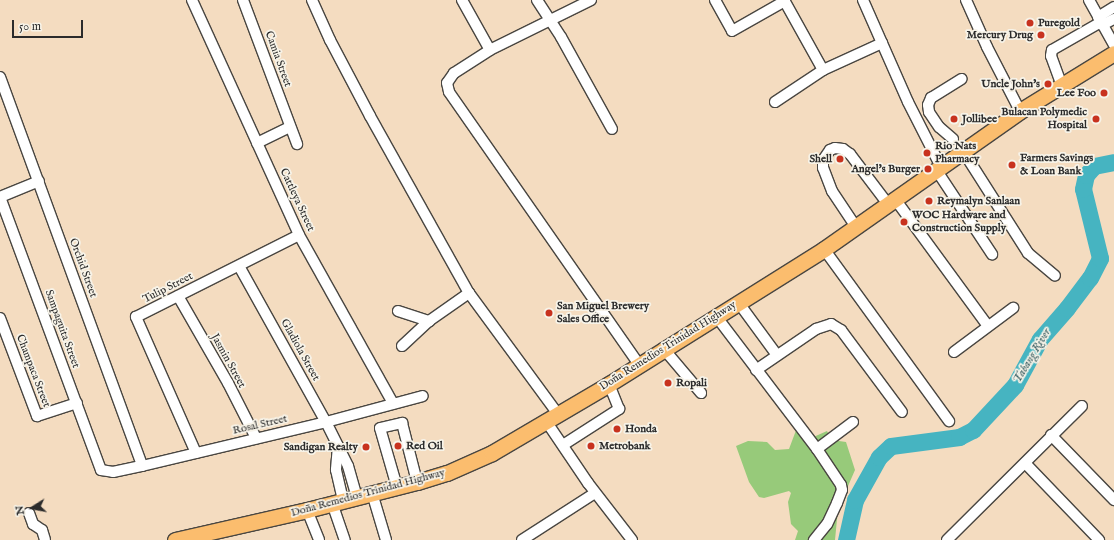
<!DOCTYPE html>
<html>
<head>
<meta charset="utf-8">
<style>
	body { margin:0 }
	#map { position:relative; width:1114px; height:540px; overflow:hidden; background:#f4dcc0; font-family:"IM FELL English",serif }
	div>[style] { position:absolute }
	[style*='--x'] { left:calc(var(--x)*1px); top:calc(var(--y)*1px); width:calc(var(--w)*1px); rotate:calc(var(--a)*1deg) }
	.green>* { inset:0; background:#97ca7a }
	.river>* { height:17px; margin:-8.5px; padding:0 8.5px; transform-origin:8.5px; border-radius:8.5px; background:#46b4c1 }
	.roads { filter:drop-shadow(1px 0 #494641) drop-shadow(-1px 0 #494641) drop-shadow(0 1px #494641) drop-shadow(0 -1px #494641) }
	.minor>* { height:10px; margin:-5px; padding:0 5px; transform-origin:5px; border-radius:5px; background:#fff }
	.highway>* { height:15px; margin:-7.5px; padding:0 7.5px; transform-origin:7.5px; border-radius:7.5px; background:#fbbd6e }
	.dots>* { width:11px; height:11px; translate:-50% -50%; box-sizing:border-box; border:2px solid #f7f3e8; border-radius:50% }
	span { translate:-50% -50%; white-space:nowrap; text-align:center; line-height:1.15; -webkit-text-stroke:3.5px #f7f3e8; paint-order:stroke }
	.poi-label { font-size:11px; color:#2b2b2b; font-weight:700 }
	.left { translate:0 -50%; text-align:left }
	.right { translate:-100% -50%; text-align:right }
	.street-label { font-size:11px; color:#2b2b2b }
	.water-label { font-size:12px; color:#345b60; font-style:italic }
	.north { position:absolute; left:12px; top:488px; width:40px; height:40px; -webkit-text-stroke:3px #f7f3e8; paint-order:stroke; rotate:259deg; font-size:11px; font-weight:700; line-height:16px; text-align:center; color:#2b2b2b }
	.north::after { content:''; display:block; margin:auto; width:14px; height:18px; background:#2b2b2b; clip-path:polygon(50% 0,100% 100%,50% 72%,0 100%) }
	.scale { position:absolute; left:12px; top:20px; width:71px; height:18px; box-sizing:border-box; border:2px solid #2b2b2b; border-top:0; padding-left:5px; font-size:12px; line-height:14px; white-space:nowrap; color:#2b2b2b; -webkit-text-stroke:3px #f7f3e8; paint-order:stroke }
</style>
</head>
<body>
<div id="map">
	<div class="green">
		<i style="clip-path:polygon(798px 425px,809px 439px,827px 431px,832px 440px,846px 442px,855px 470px,838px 509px,835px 540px,795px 540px,798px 531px,791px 524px,788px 502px,791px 493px,789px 491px,764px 498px,759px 497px,749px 482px,736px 446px,748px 441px,767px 442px,775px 450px,789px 449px)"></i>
	</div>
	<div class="river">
		<i style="--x:846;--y:540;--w:41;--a:-77.3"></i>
		<i style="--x:855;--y:500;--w:49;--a:-60.8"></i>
		<i style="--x:879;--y:457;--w:16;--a:-43"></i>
		<i style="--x:891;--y:446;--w:69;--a:-7.5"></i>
		<i style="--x:959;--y:437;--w:16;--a:-27"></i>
		<i style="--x:973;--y:430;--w:62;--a:-47"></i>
		<i style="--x:1015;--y:385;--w:52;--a:-61.5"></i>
		<i style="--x:1040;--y:339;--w:41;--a:-48.9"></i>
		<i style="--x:1067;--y:308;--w:38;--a:-53"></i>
		<i style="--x:1090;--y:278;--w:22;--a:-63"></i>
		<i style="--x:1100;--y:258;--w:71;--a:-103.8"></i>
		<i style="--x:1083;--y:189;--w:14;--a:-78"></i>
		<i style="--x:1086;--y:175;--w:12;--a:-48"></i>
		<i style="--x:1094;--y:166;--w:20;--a:-11"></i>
	</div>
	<div class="roads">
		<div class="minor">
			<i style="--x:192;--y:0;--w:258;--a:65.5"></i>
			<i style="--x:299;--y:235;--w:193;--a:60.8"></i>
			<i style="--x:243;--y:0;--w:154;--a:69.4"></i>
			<i style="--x:312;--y:0;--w:44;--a:65.8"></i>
			<i style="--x:330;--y:40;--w:86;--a:62.2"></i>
			<i style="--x:370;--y:116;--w:203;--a:60.8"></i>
			<i style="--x:469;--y:293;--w:150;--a:53.7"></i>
			<i style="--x:462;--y:0;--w:57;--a:60.8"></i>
			<i style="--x:537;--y:0;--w:44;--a:57"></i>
			<i style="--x:561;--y:37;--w:105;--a:61"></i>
			<i style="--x:591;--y:0;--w:113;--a:153.7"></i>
			<i style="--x:490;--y:50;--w:43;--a:147.4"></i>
			<i style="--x:454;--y:73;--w:12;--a:125"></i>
			<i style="--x:447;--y:83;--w:9;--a:77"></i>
			<i style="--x:449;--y:92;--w:332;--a:55.1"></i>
			<i style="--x:715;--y:0;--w:35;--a:61"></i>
			<i style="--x:732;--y:31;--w:61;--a:-29.5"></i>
			<i style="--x:784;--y:0;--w:80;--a:60.9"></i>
			<i style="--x:863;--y:0;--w:111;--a:66.2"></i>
			<i style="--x:908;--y:102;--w:73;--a:63.1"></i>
			<i style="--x:966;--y:0;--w:51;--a:65.9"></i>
			<i style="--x:987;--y:47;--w:72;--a:62.7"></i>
			<i style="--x:1089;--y:0;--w:51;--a:60.9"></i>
			<i style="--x:1098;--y:17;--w:19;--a:-32"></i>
			<i style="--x:1102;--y:25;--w:13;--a:-27"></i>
			<i style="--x:0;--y:77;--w:414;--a:69.9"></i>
			<i style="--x:1062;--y:86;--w:32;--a:-110"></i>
			<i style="--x:1051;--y:56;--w:6;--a:-81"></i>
			<i style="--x:1052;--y:50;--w:56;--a:-29.7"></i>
			<i style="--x:775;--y:102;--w:58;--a:-33.7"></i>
			<i style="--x:823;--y:70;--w:65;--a:-24.6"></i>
			<i style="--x:953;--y:139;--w:18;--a:-139"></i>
			<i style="--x:939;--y:127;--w:18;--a:-124"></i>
			<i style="--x:929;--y:112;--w:7;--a:-98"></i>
			<i style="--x:928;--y:105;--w:8;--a:-67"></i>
			<i style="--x:931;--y:98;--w:36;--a:-32"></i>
			<i style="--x:257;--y:143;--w:37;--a:-26"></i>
			<i style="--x:963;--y:151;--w:121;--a:57.5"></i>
			<i style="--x:1028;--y:253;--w:35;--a:40"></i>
			<i style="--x:937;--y:171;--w:100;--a:56.5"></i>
			<i style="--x:0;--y:197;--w:291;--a:69.7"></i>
			<i style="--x:101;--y:470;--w:12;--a:9"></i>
			<i style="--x:113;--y:472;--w:30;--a:-12"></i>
			<i style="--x:142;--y:466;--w:189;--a:-13.4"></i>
			<i style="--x:326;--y:422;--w:100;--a:-15"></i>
			<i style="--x:0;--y:197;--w:42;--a:-22.3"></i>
			<i style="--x:895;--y:199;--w:157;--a:53.8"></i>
			<i style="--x:856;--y:227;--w:43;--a:-123.7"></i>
			<i style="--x:832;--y:191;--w:25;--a:-111"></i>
			<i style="--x:823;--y:168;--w:8;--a:-90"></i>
			<i style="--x:823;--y:160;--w:12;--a:-55"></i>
			<i style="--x:830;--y:150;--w:5;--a:-22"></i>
			<i style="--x:835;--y:148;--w:8;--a:7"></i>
			<i style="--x:843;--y:149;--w:9;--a:36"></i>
			<i style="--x:850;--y:154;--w:63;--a:52.8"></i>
			<i style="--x:824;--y:249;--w:213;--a:54"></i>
			<i style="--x:239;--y:266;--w:179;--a:60.9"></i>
			<i style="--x:326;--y:422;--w:49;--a:63.4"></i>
			<i style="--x:348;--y:466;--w:32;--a:74"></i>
			<i style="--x:178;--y:296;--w:100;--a:60.1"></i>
			<i style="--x:228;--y:383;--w:62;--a:63"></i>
			<i style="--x:738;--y:302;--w:66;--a:53.7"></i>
			<i style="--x:398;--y:311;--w:33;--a:18"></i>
			<i style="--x:716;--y:316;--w:167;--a:52.8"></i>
			<i style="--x:817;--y:449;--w:43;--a:56.3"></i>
			<i style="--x:841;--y:485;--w:5;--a:79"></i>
			<i style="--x:842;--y:490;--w:14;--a:111"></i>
			<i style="--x:837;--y:503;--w:23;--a:115"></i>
			<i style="--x:827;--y:524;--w:21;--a:129"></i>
			<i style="--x:0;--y:318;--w:105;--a:69.3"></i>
			<i style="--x:37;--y:416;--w:42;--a:-18"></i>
			<i style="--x:402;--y:346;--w:37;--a:-43"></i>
			<i style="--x:429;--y:321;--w:49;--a:-35"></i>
			<i style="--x:663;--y:348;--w:59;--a:49.8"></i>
			<i style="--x:954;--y:352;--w:74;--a:-36.7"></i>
			<i style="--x:756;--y:370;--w:73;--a:-34.3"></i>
			<i style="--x:816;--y:329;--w:16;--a:-18"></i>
			<i style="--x:831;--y:324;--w:12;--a:31"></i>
			<i style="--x:841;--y:330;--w:102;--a:53.4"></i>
			<i style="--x:546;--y:421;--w:75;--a:55.9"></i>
			<i style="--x:588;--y:483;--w:72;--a:52.3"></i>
			<i style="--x:1051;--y:435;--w:91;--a:45.9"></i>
			<i style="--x:563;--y:445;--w:67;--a:-32.7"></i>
			<i style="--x:619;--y:409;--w:27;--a:-112"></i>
			<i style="--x:338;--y:446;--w:24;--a:95"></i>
			<i style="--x:336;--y:470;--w:31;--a:77"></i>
			<i style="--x:817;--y:449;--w:45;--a:-36.9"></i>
			<i style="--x:196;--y:453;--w:149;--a:-113.8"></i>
			<i style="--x:136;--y:317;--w:182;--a:-26.7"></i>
			<i style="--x:1025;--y:463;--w:107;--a:46.1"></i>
			<i style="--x:397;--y:487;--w:61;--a:-106.1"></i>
			<i style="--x:380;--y:428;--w:23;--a:-13"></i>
			<i style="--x:402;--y:423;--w:61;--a:75.7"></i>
			<i style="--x:372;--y:493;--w:49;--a:73.4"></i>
			<i style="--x:332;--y:503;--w:39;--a:71"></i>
			<i style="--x:307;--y:510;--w:32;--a:68"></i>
			<i style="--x:29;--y:513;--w:12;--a:70"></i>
			<i style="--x:33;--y:524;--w:11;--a:34"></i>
			<i style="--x:42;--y:530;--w:10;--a:73"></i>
			<i style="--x:522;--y:540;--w:87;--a:-32.8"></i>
			<i style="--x:947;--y:540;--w:190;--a:-44.8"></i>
		</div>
		<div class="highway">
			<i style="--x:175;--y:540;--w:135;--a:-12.8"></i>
			<i style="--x:307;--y:510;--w:114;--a:-14.3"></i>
			<i style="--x:417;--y:482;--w:31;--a:-17"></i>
			<i style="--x:447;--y:473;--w:49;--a:-24"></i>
			<i style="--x:492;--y:453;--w:136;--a:-30.5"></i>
			<i style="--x:609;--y:384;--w:254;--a:-32.1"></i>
			<i style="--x:824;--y:249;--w:240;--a:-35.1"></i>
			<i style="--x:1020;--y:111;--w:110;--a:-31.7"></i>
		</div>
	</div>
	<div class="dots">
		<i style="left:1030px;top:23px;background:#c8321e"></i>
		<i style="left:1041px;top:35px;background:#c8321e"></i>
		<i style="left:1048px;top:84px;background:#c8321e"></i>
		<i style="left:1104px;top:93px;background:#c8321e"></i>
		<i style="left:954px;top:119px;background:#c8321e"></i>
		<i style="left:1096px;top:119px;background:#c8321e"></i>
		<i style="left:927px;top:153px;background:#c8321e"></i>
		<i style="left:840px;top:159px;background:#c8321e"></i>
		<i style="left:1012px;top:165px;background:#c8321e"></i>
		<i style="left:928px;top:169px;background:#c8321e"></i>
		<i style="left:929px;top:201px;background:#c8321e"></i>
		<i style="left:904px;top:222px;background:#c8321e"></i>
		<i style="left:549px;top:313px;background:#c8321e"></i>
		<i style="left:668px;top:383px;background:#c8321e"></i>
		<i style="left:617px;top:429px;background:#c8321e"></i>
		<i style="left:398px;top:446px;background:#c8321e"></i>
		<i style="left:591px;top:446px;background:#c8321e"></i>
		<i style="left:366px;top:447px;background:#c8321e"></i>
	</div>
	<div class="poi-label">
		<span class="left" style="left:1038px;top:23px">Puregold</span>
		<span class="right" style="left:1033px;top:35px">Mercury Drug</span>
		<span class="right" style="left:1040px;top:84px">Uncle John's</span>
		<span class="right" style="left:1096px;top:93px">Lee Foo</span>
		<span class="right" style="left:1087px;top:119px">Bulacan Polymedic<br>Hospital</span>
		<span class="left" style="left:962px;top:119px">Jollibee</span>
		<span class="left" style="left:935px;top:153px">Rio Nats<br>Pharmacy</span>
		<span class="right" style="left:832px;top:159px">Shell</span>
		<span class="left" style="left:1020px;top:165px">Farmers Savings<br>&amp; Loan Bank</span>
		<span class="right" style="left:920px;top:169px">Angel's Burger</span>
		<span class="left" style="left:937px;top:201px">Reymalyn Sanlaan</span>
		<span class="left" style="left:912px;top:222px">WOC Hardware and<br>Construction Supply</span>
		<span class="left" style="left:557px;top:313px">San Miguel Brewery<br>Sales Office</span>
		<span class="left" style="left:676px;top:383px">Ropali</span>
		<span class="left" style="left:625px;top:429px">Honda</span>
		<span class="left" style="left:406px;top:446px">Red Oil</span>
		<span class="left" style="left:599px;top:446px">Metrobank</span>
		<span class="right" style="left:358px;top:447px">Sandigan Realty</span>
	</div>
	<div class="street-label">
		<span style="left:278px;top:59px;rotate:70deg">Camia Street</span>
		<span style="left:297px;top:200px;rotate:65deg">Cattleya Street</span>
		<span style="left:83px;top:268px;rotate:70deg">Orchid Street</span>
		<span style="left:168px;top:288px;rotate:-27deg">Tulip Street</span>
		<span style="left:62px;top:329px;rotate:70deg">Sampaguita Street</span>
		<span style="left:668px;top:346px;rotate:-32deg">Doña Remedios Trinidad Highway</span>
		<span style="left:300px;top:350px;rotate:61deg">Gladiola Street</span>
		<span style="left:228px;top:361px;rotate:61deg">Jasmin Street</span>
		<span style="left:33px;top:371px;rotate:69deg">Champaca Street</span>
		<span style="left:260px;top:425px;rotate:-13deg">Rosal Street</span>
		<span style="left:368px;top:493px;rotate:-15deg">Doña Remedios Trinidad Highway</span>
	</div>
	<div class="water-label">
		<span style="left:1032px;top:356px;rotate:-59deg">Tabang River</span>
	</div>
	<div class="north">N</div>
	<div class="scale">50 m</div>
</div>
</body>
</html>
